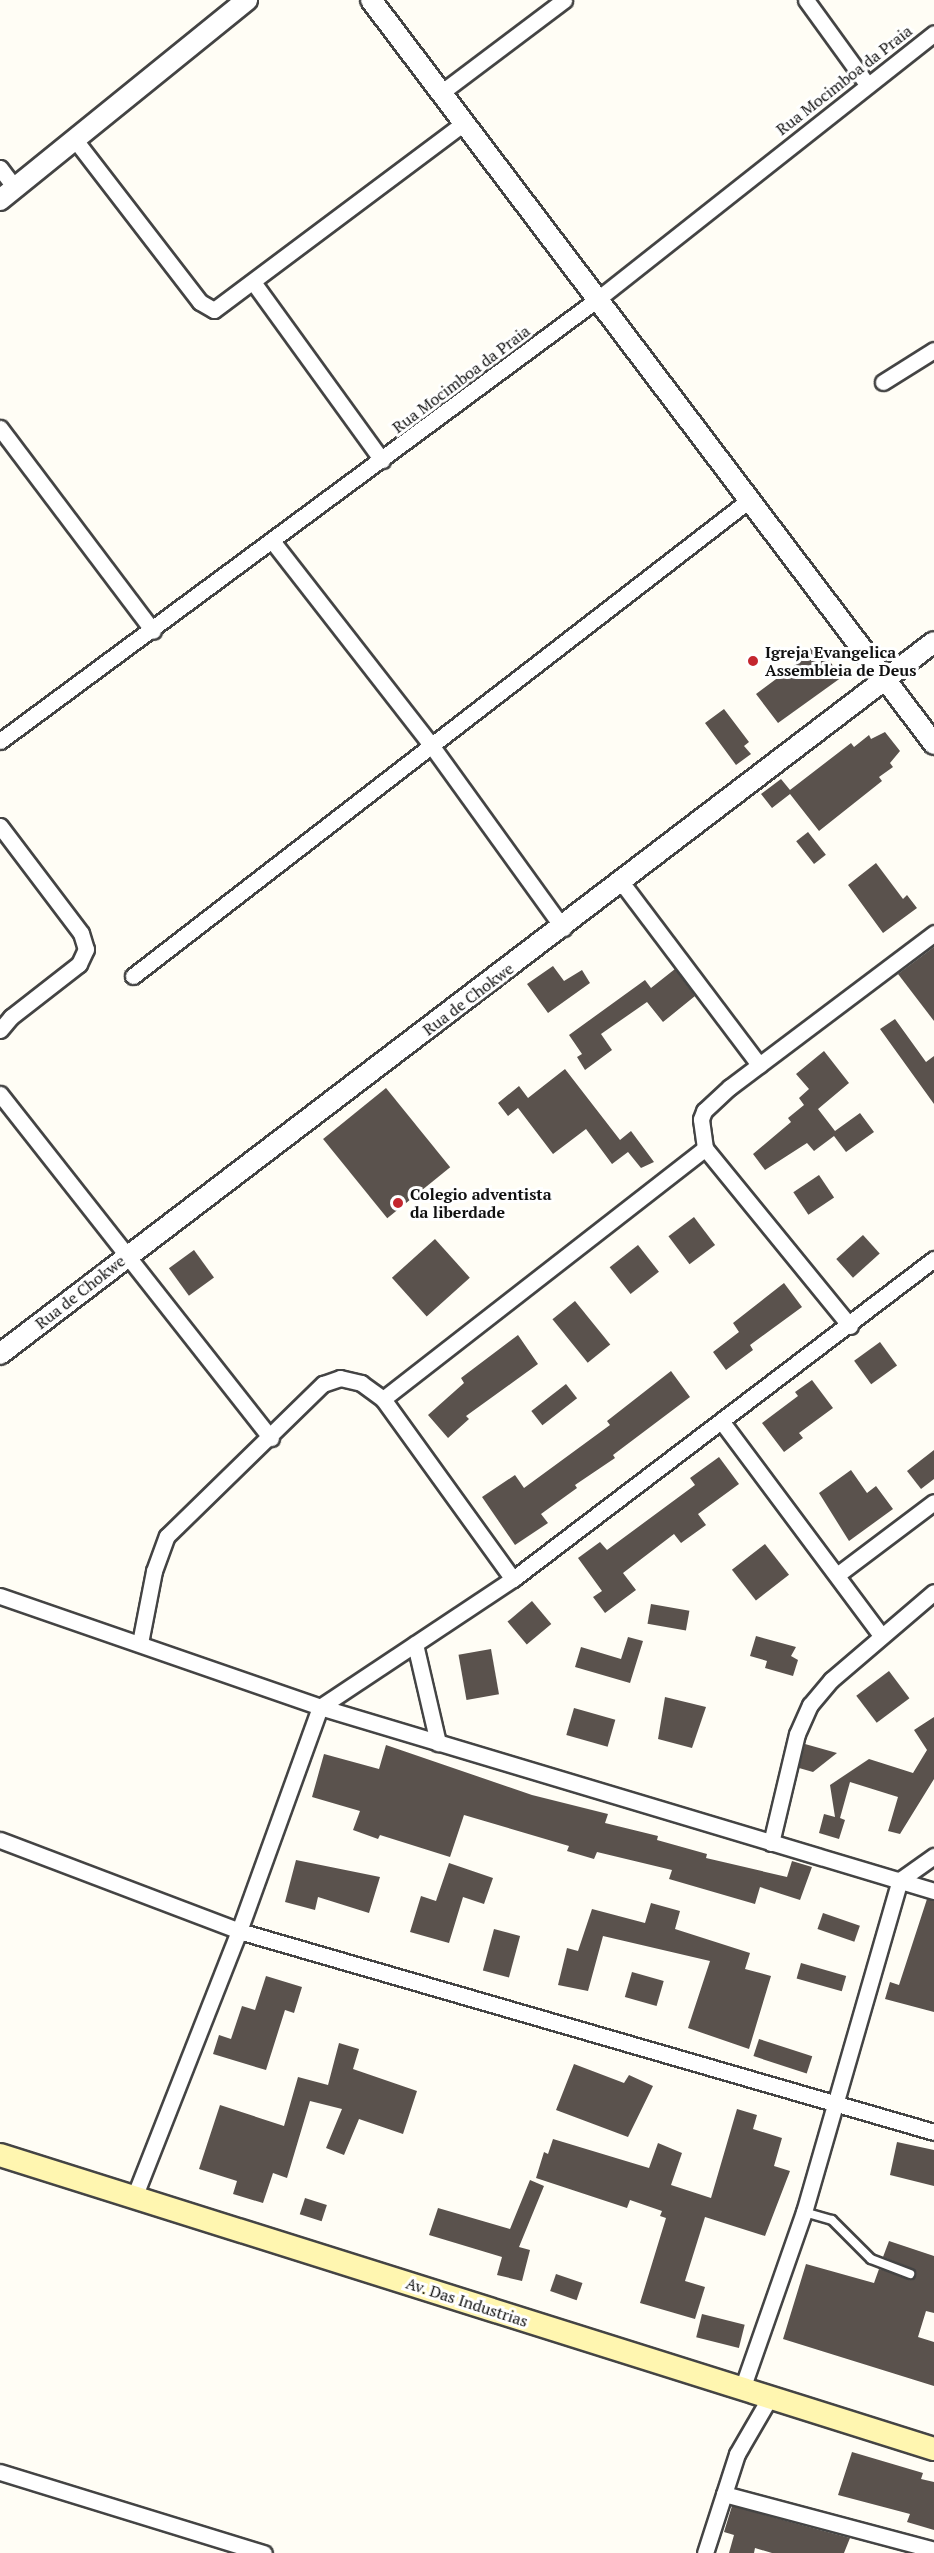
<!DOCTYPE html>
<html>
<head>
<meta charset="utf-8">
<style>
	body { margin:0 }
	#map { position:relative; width:934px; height:2553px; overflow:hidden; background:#fffdf5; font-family:"PT Serif",serif }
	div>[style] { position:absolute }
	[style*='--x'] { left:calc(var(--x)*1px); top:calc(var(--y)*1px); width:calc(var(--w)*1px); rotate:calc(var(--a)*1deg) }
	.building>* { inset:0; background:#5a524d; transform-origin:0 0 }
	.roads { filter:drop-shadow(2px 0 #444) drop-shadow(-2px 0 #444) drop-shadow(0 2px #444) drop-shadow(0 -2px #444) }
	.service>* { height:8px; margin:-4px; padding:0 4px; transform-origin:4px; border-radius:4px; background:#fff }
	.minor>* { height:15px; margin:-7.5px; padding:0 7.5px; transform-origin:7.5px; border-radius:7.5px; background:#fff }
	.tertiary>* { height:20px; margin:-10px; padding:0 10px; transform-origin:10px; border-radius:10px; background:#fff }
	.secondary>* { height:22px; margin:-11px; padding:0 11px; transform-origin:11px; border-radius:11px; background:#fff6b0 }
	.dots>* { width:16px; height:16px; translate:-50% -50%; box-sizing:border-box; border:3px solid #fff; border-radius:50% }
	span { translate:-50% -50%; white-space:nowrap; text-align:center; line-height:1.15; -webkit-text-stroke:6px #fff; paint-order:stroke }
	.street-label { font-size:16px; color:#111 }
	.poi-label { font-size:16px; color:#111; font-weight:700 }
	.left { translate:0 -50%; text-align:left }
</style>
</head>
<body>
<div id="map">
	<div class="building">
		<i style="clip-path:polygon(816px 644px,842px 677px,778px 723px,756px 694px,807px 656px,805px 653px)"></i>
		<i style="clip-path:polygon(724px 709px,749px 742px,744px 746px,751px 754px,736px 765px,705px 723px)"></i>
		<i style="clip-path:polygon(885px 732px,900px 751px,890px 763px,893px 767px,879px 777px,882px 781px,819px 831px,790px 794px,772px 808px,761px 794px,781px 779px,790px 790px,851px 743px,854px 747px,869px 735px,871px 739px)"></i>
		<i style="left:808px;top:832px;width:29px;height:15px;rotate:52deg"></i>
		<i style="clip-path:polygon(876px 863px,903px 899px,907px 895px,917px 908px,883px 933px,848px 885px)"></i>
		<i style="clip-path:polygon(934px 947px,934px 1021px,898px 974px)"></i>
		<i style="clip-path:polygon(553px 966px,564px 981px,582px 970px,590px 983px,548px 1013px,527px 984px)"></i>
		<i style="clip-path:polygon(675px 969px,695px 996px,663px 1022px,647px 1002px,601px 1034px,612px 1050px,585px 1070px,577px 1057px,582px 1054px,569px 1035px,645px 980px,651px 988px)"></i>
		<i style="clip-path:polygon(895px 1019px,926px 1062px,934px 1056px,934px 1104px,880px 1029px)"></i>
		<i style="clip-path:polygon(824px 1051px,849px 1083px,818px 1109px,835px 1131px,860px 1113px,874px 1132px,846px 1152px,834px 1136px,814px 1151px,807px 1143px,765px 1170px,753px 1154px,791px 1122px,788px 1118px,804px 1105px,799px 1098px,809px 1089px,796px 1074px)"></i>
		<i style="clip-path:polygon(565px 1069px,620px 1140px,631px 1131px,654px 1162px,641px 1168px,628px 1152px,612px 1164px,586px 1129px,553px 1154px,518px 1108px,508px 1116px,498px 1103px,519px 1086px,528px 1098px)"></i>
		<i style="left:386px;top:1088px;width:102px;height:81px;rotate:51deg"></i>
		<i style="left:819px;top:1175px;width:27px;height:31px;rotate:56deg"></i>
		<i style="left:694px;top:1217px;width:35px;height:32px;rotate:53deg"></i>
		<i style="left:863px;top:1235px;width:25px;height:36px;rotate:48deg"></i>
		<i style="left:435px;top:1239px;width:52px;height:58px;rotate:48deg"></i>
		<i style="left:638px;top:1245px;width:34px;height:36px;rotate:52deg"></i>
		<i style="left:194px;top:1250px;width:34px;height:31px;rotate:54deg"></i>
		<i style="clip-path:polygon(784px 1283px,802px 1307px,750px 1345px,753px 1350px,726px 1370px,713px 1352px,739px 1332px,733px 1323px)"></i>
		<i style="left:575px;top:1301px;width:56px;height:29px;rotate:51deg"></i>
		<i style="clip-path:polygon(518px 1335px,538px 1364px,466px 1416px,469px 1419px,448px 1438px,428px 1415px,464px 1383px,461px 1378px)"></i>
		<i style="left:880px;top:1342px;width:29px;height:32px;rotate:54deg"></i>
		<i style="clip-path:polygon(671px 1371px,690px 1397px,613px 1455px,615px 1458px,575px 1485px,577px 1488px,541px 1514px,548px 1523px,515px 1545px,482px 1497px,515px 1475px,524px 1488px,610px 1425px,607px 1421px)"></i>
		<i style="clip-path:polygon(812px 1380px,833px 1408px,799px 1433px,803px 1438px,784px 1452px,762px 1423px,798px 1396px,795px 1392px)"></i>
		<i style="left:566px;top:1384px;width:18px;height:44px;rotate:52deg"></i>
		<i style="clip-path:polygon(934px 1450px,934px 1479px,921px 1489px,907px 1471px)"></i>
		<i style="clip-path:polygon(719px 1457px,739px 1484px,698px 1514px,706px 1525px,681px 1543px,674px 1534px,623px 1573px,636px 1590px,605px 1613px,593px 1597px,602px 1591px,578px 1558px,600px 1542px,607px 1550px,695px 1485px,690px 1478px)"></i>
		<i style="clip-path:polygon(851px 1470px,867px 1493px,876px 1486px,893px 1509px,849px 1541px,819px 1493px)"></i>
		<i style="left:765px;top:1544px;width:39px;height:42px;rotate:52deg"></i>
		<i style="left:532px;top:1601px;width:30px;height:32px;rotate:50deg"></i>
		<i style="left:651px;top:1604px;width:39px;height:20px;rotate:10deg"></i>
		<i style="clip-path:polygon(756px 1636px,796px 1647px,791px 1656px,798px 1660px,793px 1676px,765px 1668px,767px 1661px,750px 1656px)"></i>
		<i style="clip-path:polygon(628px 1637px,643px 1641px,630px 1683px,575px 1667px,581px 1647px,621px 1659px)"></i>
		<i style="left:491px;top:1649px;width:46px;height:33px;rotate:80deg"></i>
		<i style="left:889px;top:1671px;width:34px;height:41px;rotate:53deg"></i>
		<i style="clip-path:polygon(665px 1697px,706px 1707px,692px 1748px,658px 1739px)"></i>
		<i style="left:574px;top:1708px;width:43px;height:28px;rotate:16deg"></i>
		<i style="clip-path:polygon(934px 1717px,934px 1779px,900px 1834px,888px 1831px,898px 1797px,850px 1782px,840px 1818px,845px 1820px,839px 1839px,819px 1833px,824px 1814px,835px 1817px,830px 1785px,869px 1759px,913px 1773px,927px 1750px,914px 1730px)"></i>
		<i style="clip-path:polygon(805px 1744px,837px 1753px,813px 1772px,799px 1768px)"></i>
		<i style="clip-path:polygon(386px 1745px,532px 1795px,608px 1814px,605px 1823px,658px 1836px,657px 1840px,707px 1854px,706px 1858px,787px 1877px,792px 1861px,812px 1867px,800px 1900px,760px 1887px,755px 1904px,669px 1879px,672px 1870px,597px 1852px,594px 1859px,567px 1851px,569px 1846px,464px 1815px,450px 1857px,380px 1835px,378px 1839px,353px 1830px,360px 1811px,312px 1797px,324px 1754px,379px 1769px)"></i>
		<i style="clip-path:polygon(296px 1860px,380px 1877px,369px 1913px,318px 1897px,315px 1910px,285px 1902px)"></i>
		<i style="clip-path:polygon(449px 1863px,493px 1878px,484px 1904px,463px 1897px,449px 1943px,410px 1932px,421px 1896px,436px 1901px)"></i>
		<i style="clip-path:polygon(927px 1899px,934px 1900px,934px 2012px,885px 1999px,890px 1982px,899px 1985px)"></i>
		<i style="clip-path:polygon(651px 1903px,680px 1911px,675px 1929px,750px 1953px,745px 1969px,771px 1976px,749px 2049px,688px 2028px,710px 1961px,603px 1936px,588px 1991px,558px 1985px,567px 1948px,578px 1951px,592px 1909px,645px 1923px)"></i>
		<i style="left:823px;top:1913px;width:39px;height:17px;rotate:19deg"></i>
		<i style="left:494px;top:1929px;width:27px;height:43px;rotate:15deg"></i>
		<i style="left:801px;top:1963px;width:47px;height:16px;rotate:16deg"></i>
		<i style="left:632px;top:1972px;width:33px;height:26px;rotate:16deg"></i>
		<i style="clip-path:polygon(266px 1976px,302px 1987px,294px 2013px,285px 2010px,266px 2070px,213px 2054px,219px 2035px,231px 2039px,242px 2006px,255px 2010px)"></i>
		<i style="left:759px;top:2039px;width:56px;height:18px;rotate:18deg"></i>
		<i style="clip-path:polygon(339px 2043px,359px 2049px,353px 2069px,417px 2091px,403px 2134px,359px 2119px,344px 2155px,326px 2148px,342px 2109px,310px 2101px,287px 2178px,273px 2173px,263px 2203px,233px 2194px,237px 2181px,199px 2169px,220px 2105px,284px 2126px,298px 2077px,328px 2085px)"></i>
		<i style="clip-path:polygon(574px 2064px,624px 2083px,629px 2075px,653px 2086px,628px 2137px,556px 2110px)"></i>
		<i style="clip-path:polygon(737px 2109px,757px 2115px,753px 2129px,782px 2138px,774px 2166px,790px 2171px,765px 2236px,705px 2217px,685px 2281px,705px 2287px,695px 2319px,640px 2303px,666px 2218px,660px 2216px,662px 2211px,630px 2200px,627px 2208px,536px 2178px,544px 2152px,548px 2154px,553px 2139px,649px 2168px,658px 2143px,682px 2153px,671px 2185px,711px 2198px)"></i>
		<i style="clip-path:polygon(897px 2142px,934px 2150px,934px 2186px,890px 2175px)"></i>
		<i style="clip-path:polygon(530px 2180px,544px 2186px,519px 2247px,530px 2250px,522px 2281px,497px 2275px,502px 2257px,429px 2235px,438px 2208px,510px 2229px)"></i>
		<i style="left:305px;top:2198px;width:23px;height:17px;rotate:18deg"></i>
		<i style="clip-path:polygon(889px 2241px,934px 2256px,934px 2313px,926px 2311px,918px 2337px,934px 2342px,934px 2386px,783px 2339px,806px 2264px,874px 2283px,879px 2269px,914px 2278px,913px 2269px,883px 2257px)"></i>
		<i style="left:556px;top:2274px;width:28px;height:18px;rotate:19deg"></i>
		<i style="left:702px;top:2314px;width:44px;height:24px;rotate:14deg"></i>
		<i style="clip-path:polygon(852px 2452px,923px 2473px,921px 2479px,934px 2482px,934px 2530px,907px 2522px,910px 2514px,838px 2495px)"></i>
		<i style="clip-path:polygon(732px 2506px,820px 2530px,850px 2538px,844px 2553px,772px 2553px,755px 2548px,754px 2553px,729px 2553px,734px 2535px,724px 2532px)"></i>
	</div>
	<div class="roads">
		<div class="service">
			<i style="--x:804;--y:2212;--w:29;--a:16"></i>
			<i style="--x:832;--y:2220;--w:55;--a:45"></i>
			<i style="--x:871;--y:2259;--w:42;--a:21"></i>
		</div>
		<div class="minor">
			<i style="--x:806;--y:0;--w:102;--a:54.1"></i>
			<i style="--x:442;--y:92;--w:153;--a:-37"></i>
			<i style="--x:76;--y:141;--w:203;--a:52.4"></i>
			<i style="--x:200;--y:302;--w:16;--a:30"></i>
			<i style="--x:214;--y:310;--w:312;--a:-36.8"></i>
			<i style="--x:0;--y:168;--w:25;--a:53"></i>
			<i style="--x:253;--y:282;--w:220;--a:54.1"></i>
			<i style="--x:883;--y:382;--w:60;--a:-32.1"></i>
			<i style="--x:0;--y:428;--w:254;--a:53"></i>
			<i style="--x:273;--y:542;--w:257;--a:52.1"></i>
			<i style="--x:431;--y:745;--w:226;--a:54.2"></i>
			<i style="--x:0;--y:741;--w:745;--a:-36.49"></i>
			<i style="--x:599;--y:298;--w:427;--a:-38.3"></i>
			<i style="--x:0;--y:826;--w:134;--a:52.9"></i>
			<i style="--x:81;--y:933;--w:17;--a:73"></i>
			<i style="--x:86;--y:949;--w:17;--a:115"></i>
			<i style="--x:79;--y:964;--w:86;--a:142.1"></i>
			<i style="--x:11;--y:1017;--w:17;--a:130"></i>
			<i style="--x:622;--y:883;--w:228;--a:53"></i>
			<i style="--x:133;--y:976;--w:778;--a:-37.69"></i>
			<i style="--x:0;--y:1094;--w:438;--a:51.8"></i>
			<i style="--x:850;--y:1326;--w:230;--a:-129.2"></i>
			<i style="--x:705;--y:1148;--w:29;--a:-98"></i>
			<i style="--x:701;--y:1119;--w:9;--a:-69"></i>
			<i style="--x:704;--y:1111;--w:35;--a:-43"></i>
			<i style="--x:730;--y:1087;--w:256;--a:-37"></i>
			<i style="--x:383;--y:1399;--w:408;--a:-37.9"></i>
			<i style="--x:722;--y:1422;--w:266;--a:53.3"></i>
			<i style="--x:837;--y:1575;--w:121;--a:-37"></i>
			<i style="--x:0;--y:1596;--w:339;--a:19.1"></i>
			<i style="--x:320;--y:1707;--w:641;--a:16.68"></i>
			<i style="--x:140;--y:1643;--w:73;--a:-79"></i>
			<i style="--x:154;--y:1571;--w:37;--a:-70"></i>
			<i style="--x:167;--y:1536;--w:218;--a:-44.3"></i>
			<i style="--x:323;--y:1384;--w:18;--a:-19"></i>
			<i style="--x:340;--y:1378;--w:22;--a:13"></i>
			<i style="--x:361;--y:1383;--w:27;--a:36"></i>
			<i style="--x:383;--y:1399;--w:222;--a:54.2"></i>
			<i style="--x:415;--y:1644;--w:102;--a:76.9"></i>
			<i style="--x:0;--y:1840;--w:256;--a:20.8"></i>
			<i style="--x:239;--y:1931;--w:723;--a:16.13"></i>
			<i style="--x:771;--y:1843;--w:112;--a:-76.6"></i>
			<i style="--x:797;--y:1734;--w:32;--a:-66"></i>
			<i style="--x:810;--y:1705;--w:33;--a:-50"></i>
			<i style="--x:831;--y:1680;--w:135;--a:-40.5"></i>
			<i style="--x:135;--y:2195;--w:284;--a:-68.5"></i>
			<i style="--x:239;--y:1931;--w:238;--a:-70.1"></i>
			<i style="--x:320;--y:1707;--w:232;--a:-33.6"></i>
			<i style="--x:513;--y:1579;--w:529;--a:-37.24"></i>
			<i style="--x:742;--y:2389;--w:188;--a:-70.7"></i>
			<i style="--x:804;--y:2212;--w:346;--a:-73.9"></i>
			<i style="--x:900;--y:1880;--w:42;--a:-35.2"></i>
			<i style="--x:0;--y:2472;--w:276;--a:17.1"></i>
			<i style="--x:724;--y:2494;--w:217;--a:14.9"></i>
			<i style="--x:705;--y:2553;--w:104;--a:-72.1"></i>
			<i style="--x:737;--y:2454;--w:66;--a:-59.9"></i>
		</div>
		<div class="tertiary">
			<i style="--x:371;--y:0;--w:933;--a:52.88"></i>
			<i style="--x:0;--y:200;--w:318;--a:-39"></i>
			<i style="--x:0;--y:1354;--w:1174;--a:-37.32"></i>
		</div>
		<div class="secondary">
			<i style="--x:0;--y:2155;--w:979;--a:17.47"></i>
		</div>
	</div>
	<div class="dots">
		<i style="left:753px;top:661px;background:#c4262e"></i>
		<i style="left:398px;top:1203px;background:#c4262e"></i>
	</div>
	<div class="street-label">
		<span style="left:844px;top:80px;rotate:-38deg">Rua Mocimboa da Praia</span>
		<span style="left:461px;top:379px;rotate:-37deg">Rua Mocimboa da Praia</span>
		<span style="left:468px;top:999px;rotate:-37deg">Rua de Chokwe</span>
		<span style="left:80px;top:1292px;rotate:-38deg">Rua de Chokwe</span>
		<span style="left:467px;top:2302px;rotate:18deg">Av. Das Industrias</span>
	</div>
	<div class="poi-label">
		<span class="left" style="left:765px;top:661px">Igreja Evangelica<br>Assembleia de Deus</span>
		<span class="left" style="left:410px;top:1203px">Colegio adventista<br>da liberdade</span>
	</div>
</div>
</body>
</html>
